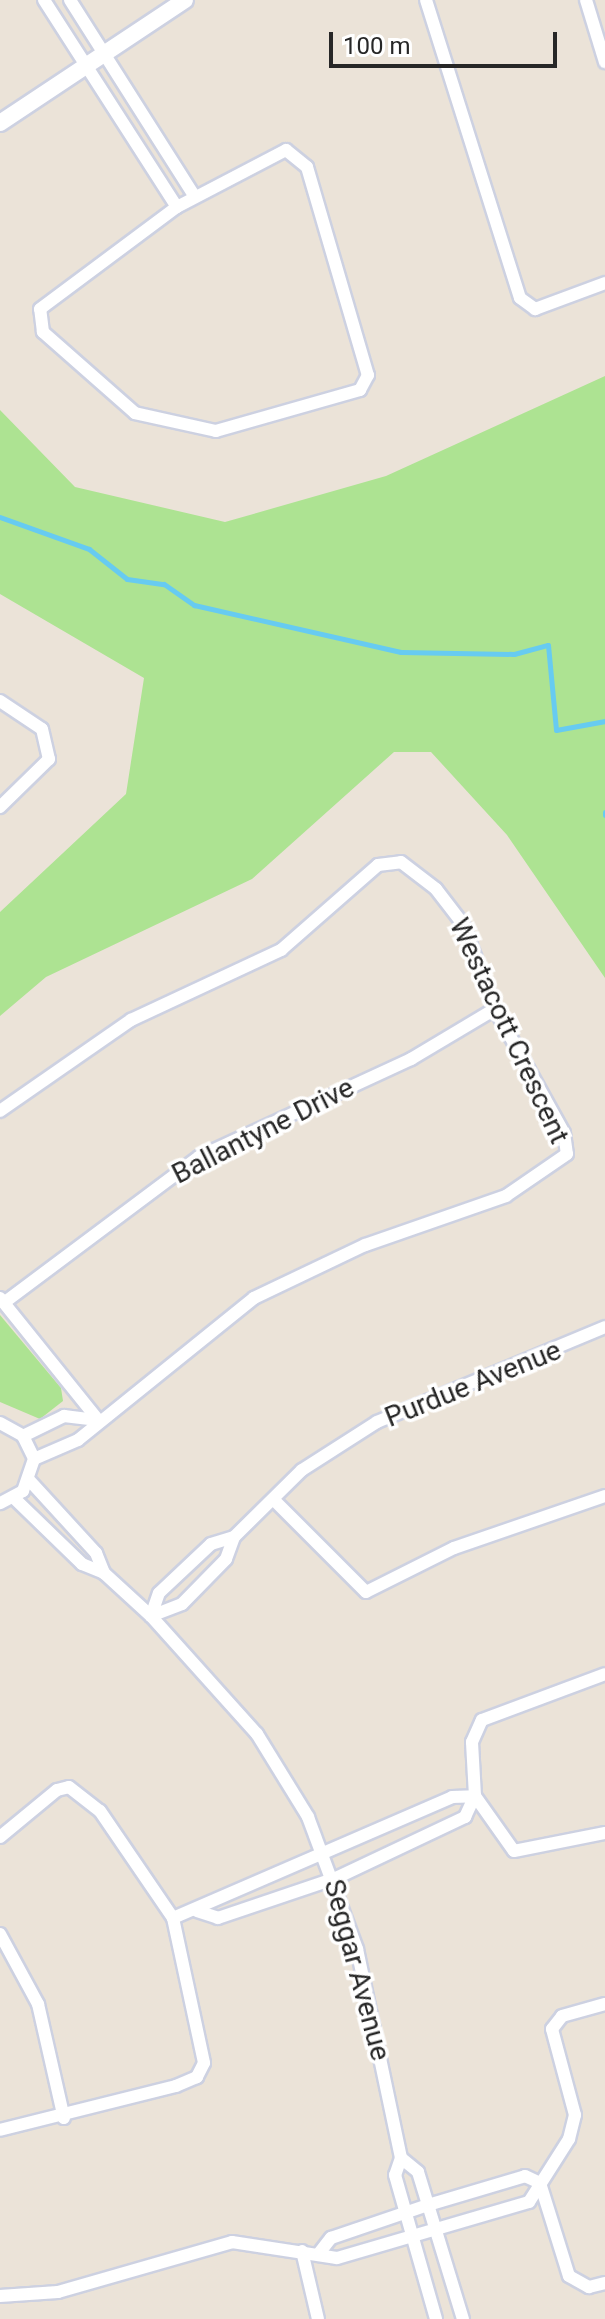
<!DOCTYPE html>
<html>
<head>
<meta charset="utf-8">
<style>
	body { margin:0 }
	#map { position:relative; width:605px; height:2319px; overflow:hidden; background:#ebe3d8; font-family:Roboto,sans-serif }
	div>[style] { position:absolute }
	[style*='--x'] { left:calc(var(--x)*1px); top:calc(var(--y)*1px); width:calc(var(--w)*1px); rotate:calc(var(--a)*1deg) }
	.green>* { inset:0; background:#ade392 }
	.stream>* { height:5px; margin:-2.5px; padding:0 2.5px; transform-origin:2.5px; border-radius:2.5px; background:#67cbf1 }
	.roads { filter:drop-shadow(2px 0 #cdd1e1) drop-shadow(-2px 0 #cdd1e1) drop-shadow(0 2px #cdd1e1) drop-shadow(0 -2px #cdd1e1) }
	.minor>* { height:12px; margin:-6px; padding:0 6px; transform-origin:6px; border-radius:6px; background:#fff }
	.tertiary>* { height:16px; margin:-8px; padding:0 8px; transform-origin:8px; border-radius:8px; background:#fff }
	span { translate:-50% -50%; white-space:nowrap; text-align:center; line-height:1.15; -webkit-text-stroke:7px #fff; paint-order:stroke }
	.street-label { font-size:28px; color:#272727 }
	.scale { position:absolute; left:329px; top:32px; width:228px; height:36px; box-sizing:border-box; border:4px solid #272727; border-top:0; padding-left:10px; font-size:24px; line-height:28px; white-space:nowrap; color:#272727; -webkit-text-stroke:6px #fff; paint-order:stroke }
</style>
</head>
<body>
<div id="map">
	<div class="green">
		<i style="clip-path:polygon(605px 376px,605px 978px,507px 835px,431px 752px,394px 752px,252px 879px,46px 977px,0 1016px,0 912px,126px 794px,144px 678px,0 594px,0 410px,75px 487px,225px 522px,386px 476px)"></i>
		<i style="clip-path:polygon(0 1315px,61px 1388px,63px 1401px,40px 1419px,0 1402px)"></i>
	</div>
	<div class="stream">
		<i style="--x:0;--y:517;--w:95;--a:19.8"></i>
		<i style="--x:89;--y:549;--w:48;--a:38.3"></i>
		<i style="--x:127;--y:579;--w:37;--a:8"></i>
		<i style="--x:164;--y:584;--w:37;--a:35"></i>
		<i style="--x:194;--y:605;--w:212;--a:12.8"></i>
		<i style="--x:401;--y:652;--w:113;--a:1"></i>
		<i style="--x:514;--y:654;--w:35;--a:-15"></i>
		<i style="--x:548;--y:645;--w:85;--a:84.6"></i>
		<i style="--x:556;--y:730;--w:50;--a:-10.4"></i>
		<i style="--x:605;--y:812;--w:3;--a:90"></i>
	</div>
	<div class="roads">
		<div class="minor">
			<i style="--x:44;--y:0;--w:246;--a:57.3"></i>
			<i style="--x:70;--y:0;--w:233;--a:57.6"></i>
			<i style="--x:426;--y:0;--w:312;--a:72.5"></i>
			<i style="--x:520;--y:298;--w:19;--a:36"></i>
			<i style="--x:535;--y:309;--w:75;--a:-20.4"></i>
			<i style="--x:586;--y:0;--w:65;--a:73"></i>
			<i style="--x:286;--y:150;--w:27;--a:39"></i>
			<i style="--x:307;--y:167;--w:217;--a:73.7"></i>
			<i style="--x:368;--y:375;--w:17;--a:118"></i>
			<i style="--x:360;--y:390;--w:150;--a:164.1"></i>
			<i style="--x:216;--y:431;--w:83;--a:-167.5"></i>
			<i style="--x:135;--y:413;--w:123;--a:-138.6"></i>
			<i style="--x:43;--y:332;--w:23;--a:-97"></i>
			<i style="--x:40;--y:309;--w:171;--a:-36.7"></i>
			<i style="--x:177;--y:207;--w:123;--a:-27.6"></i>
			<i style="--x:0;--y:701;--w:50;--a:33.7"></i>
			<i style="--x:42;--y:729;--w:31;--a:77"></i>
			<i style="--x:49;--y:759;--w:69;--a:135.6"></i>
			<i style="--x:0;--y:1111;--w:160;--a:-34.8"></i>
			<i style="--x:131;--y:1020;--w:166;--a:-25"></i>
			<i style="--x:281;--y:950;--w:129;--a:-41.2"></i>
			<i style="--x:378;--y:865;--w:23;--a:-7"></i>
			<i style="--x:401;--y:862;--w:44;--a:37.6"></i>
			<i style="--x:436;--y:889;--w:44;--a:52.4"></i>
			<i style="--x:463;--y:924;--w:91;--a:69.4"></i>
			<i style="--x:495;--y:1009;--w:142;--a:60.9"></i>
			<i style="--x:564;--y:1133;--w:21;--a:82"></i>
			<i style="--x:567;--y:1154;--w:74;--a:145.5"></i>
			<i style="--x:506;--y:1196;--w:149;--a:160.8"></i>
			<i style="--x:365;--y:1245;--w:123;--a:154.5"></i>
			<i style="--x:254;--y:1298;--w:226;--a:141.1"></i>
			<i style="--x:78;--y:1440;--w:48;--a:156.6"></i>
			<i style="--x:0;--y:1298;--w:156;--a:51.2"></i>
			<i style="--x:5;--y:1302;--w:242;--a:-36.8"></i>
			<i style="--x:199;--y:1157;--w:234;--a:-24.8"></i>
			<i style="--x:411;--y:1059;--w:98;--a:-30.8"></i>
			<i style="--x:0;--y:1423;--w:26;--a:29"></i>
			<i style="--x:23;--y:1436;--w:25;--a:64"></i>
			<i style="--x:34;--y:1459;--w:34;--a:109"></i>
			<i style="--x:23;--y:1491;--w:26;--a:152"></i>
			<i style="--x:23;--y:1436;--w:46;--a:-26"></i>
			<i style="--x:64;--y:1416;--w:34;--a:7"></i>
			<i style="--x:30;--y:1481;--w:98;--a:47.5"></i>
			<i style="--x:96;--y:1553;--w:22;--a:68"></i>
			<i style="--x:14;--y:1498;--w:95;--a:44.1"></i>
			<i style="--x:82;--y:1564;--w:24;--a:22"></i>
			<i style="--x:104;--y:1573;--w:64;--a:42.5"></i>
			<i style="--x:151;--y:1616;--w:159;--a:48.1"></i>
			<i style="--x:257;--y:1734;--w:97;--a:58.4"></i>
			<i style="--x:308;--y:1817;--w:141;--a:69.6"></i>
			<i style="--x:357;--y:1949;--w:214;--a:78.1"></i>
			<i style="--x:401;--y:2158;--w:18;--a:109"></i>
			<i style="--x:395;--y:2175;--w:150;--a:74.1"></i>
			<i style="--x:274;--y:1500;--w:130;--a:45"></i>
			<i style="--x:366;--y:1592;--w:98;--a:-26.6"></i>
			<i style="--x:454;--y:1548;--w:160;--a:-19"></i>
			<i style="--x:151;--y:1616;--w:24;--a:-71"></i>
			<i style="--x:159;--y:1593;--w:71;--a:-43.3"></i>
			<i style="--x:211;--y:1544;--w:24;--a:-17"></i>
			<i style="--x:234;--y:1537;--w:95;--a:-44.6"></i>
			<i style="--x:302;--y:1470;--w:89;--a:-32.6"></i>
			<i style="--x:377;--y:1422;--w:247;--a:-22.6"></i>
			<i style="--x:151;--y:1616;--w:33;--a:-21"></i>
			<i style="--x:182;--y:1604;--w:63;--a:-45.6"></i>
			<i style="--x:226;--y:1559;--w:23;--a:-70"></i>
			<i style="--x:475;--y:1796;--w:67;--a:54.7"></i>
			<i style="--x:514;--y:1851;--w:93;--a:-11.2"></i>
			<i style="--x:0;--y:1837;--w:74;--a:-39.5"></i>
			<i style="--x:57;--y:1790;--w:12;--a:-14"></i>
			<i style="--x:69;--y:1787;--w:39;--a:38"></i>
			<i style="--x:100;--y:1811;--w:130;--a:55.7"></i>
			<i style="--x:173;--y:1918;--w:148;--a:77.9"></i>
			<i style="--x:204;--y:2063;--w:16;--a:117"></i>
			<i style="--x:197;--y:2077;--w:23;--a:157"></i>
			<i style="--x:176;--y:2086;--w:181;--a:166"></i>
			<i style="--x:197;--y:1911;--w:22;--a:18"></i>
			<i style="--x:218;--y:1918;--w:125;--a:-18.7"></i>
			<i style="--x:336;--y:1878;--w:143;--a:-25.3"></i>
			<i style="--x:465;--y:1817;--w:23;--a:-65"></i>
			<i style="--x:475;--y:1796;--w:54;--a:-93.2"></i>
			<i style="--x:472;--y:1742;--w:24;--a:-66"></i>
			<i style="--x:482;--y:1720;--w:131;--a:-20.5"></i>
			<i style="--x:173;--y:1918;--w:304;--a:-23.4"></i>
			<i style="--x:452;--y:1797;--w:23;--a:-2"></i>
			<i style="--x:0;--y:1934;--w:80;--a:61.5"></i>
			<i style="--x:38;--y:2004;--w:117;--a:77.2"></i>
			<i style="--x:401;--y:2158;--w:22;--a:39"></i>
			<i style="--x:418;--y:2172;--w:154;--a:73"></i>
			<i style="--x:540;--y:2183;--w:97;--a:72.7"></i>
			<i style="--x:569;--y:2276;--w:23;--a:29"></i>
			<i style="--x:589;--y:2287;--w:16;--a:-14"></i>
			<i style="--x:302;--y:2251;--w:70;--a:76.8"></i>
			<i style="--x:320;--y:2252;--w:18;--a:-52"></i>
			<i style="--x:331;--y:2238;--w:102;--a:-18.8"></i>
			<i style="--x:428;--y:2205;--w:101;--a:-16.6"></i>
			<i style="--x:525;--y:2176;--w:17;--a:25"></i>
			<i style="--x:0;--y:2296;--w:58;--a:-3.9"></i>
			<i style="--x:58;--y:2292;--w:181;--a:-16"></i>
			<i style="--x:232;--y:2242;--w:106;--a:8.7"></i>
			<i style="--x:337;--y:2258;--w:200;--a:-16.3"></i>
			<i style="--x:529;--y:2202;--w:75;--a:-57.6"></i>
			<i style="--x:569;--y:2139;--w:25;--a:-76"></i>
			<i style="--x:575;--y:2115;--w:89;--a:-105"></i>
			<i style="--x:552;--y:2029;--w:16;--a:-52"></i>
			<i style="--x:562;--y:2016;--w:45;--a:-15.6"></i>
		</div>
		<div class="tertiary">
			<i style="--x:0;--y:123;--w:222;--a:-33.6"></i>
		</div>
	</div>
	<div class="street-label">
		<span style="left:509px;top:1031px;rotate:65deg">Westacott Crescent</span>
		<span style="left:263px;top:1131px;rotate:-27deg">Ballantyne Drive</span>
		<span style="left:473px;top:1384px;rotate:-22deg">Purdue Avenue</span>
		<span style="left:357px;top:1970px;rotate:75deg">Seggar Avenue</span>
	</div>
	<div class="scale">100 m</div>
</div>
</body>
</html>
